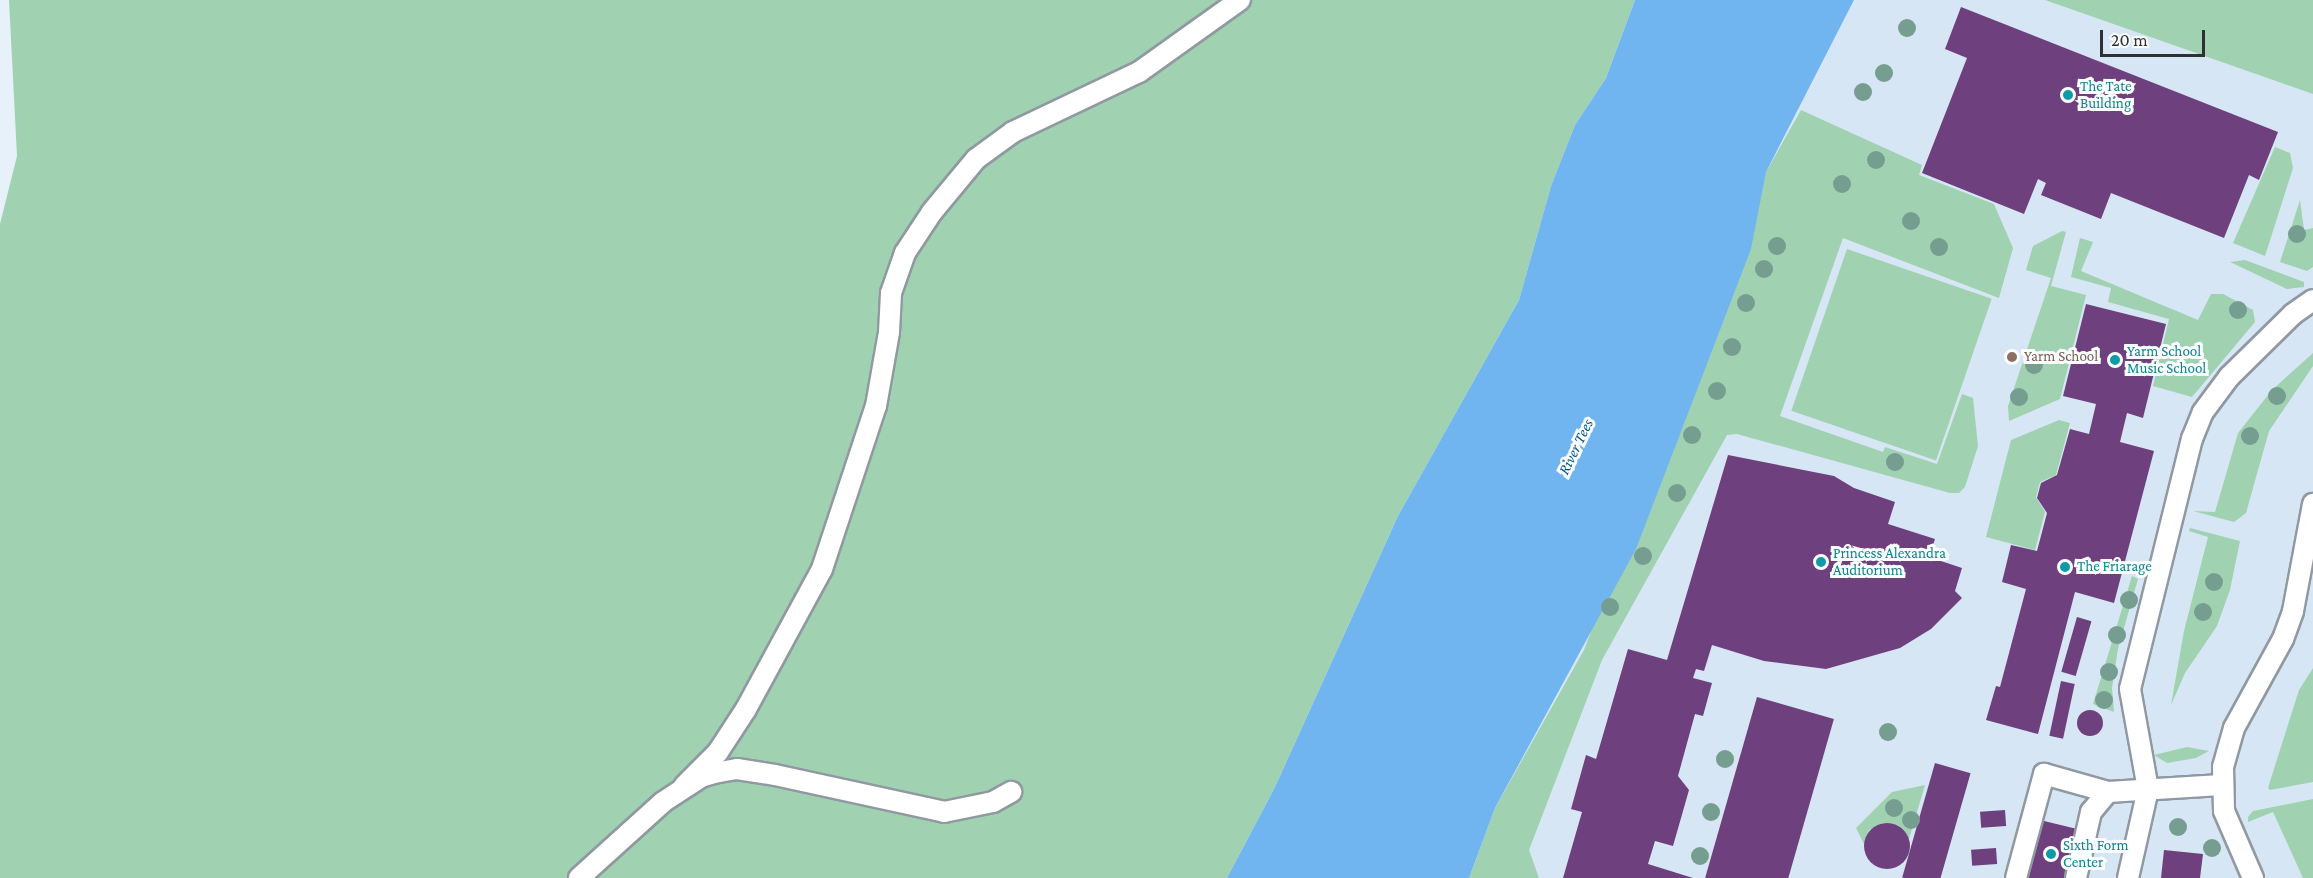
<!DOCTYPE html>
<html>
<head>
<meta charset="utf-8">
<style>
	body { margin:0 }
	#map { position:relative; width:2313px; height:878px; overflow:hidden; background:#e6f1f9; font-family:"Crimson Pro",serif }
	div>[style] { position:absolute }
	[style*='--x'] { left:calc(var(--x)*1px); top:calc(var(--y)*1px); width:calc(var(--w)*1px); rotate:calc(var(--a)*1deg) }
	.built>* { inset:0; background:#d6e6f4 }
	.green>* { inset:0; background:#a0d2b2; transform-origin:0 0 }
	.water>* { inset:0; background:#71b5f0 }
	.building>* { inset:0; background:#6e407d; transform-origin:0 0 }
	.round { border-radius:50% }
	.roads { filter:drop-shadow(2px 0 #9099a1) drop-shadow(-2px 0 #9099a1) drop-shadow(0 2px #9099a1) drop-shadow(0 -2px #9099a1) }
	.service>* { height:20px; margin:-10px; padding:0 10px; transform-origin:10px; border-radius:10px; background:#fff }
	.trees>* { width:18px; height:18px; margin:-9px; border-radius:50%; background:#769e90 }
	.dots>* { width:16px; height:16px; translate:-50% -50%; box-sizing:border-box; border:3px solid #fbfdfe; border-radius:50% }
	span { translate:-50% -50%; white-space:nowrap; text-align:center; line-height:1.15; -webkit-text-stroke:6px #fbfdfe; paint-order:stroke }
	.culture-label { font-size:15px; color:#0d838f }
	.left { translate:0 -50%; text-align:left }
	.education-label { font-size:15px; color:#785e54 }
	.water-label { font-size:16px; color:#06578d; font-style:italic }
	.scale { position:absolute; left:2100px; top:30px; width:105px; height:27px; box-sizing:border-box; border:3px solid #2d3134; border-top:0; padding-left:8px; font-size:18px; line-height:21px; white-space:nowrap; color:#2d3134; -webkit-text-stroke:4px #fbfdfe; paint-order:stroke }
</style>
</head>
<body>
<div id="map">
	<div class="built">
		<i style="clip-path:polygon(1854px 0,2313px 0,2313px 878px,1469px 878px,1766px 172px)"></i>
	</div>
	<div class="green">
		<i style="clip-path:polygon(9px 0,1635px 0,1606px 78px,1575px 125px,1551px 186px,1519px 300px,1398px 516px,1275px 787px,1227px 878px,0 878px,0 224px,17px 156px)"></i>
		<i style="clip-path:polygon(2045px 0,2313px 0,2313px 94px)"></i>
		<i style="clip-path:polygon(1801px 110px,1922px 165px,1919px 175px,1994px 204px,2013px 248px,1999px 298px,1843px 238px,1780px 416px,1883px 452px,1885px 447px,1937px 464px,1962px 394px,1973px 398px,1978px 446px,1965px 487px,1959px 493px,1950px 493px,1737px 434px,1727px 435px,1602px 660px,1529px 850px,1539px 878px,1469px 878px,1495px 808px,1584px 650px,1766px 172px)"></i>
		<i style="clip-path:polygon(2275px 147px,2290px 153px,2293px 168px,2265px 256px,2233px 243px)"></i>
		<i style="clip-path:polygon(2300px 200px,2304px 230px,2313px 228px,2313px 267px,2307px 271px,2280px 262px)"></i>
		<i style="clip-path:polygon(2062px 231px,2066px 232px,2051px 286px,2086px 295px,2060px 399px,2009px 421px,2008px 406px,2051px 278px,2026px 270px,2033px 246px)"></i>
		<i style="clip-path:polygon(2080px 238px,2093px 242px,2081px 271px,2198px 320px,2211px 294px,2223px 294px,2253px 310px,2255px 322px,2192px 397px,2153px 386px,2169px 319px,2108px 302px,2111px 288px,2071px 277px)"></i>
		<i style="left:1847px;top:249px;width:153px;height:171px;rotate:19deg"></i>
		<i style="clip-path:polygon(2245px 260px,2304px 282px,2304px 287px,2287px 289px,2230px 262px)"></i>
		<i style="clip-path:polygon(2313px 353px,2313px 366px,2269px 431px,2246px 513px,2234px 522px,2193px 511px,2215px 512px,2238px 433px,2272px 390px)"></i>
		<i style="clip-path:polygon(2059px 420px,2070px 423px,2056px 475px,2040px 482px,2036px 497px,2045px 512px,2035px 550px,1986px 537px,2011px 440px)"></i>
		<i style="clip-path:polygon(2190px 528px,2240px 541px,2230px 590px,2217px 626px,2185px 673px,2171px 705px,2184px 631px,2208px 537px,2189px 531px)"></i>
		<i style="clip-path:polygon(2132px 576px,2138px 579px,2118px 649px,2112px 688px,2114px 712px,2093px 704px)"></i>
		<i style="clip-path:polygon(2313px 668px,2313px 782px,2270px 790px,2268px 788px,2299px 690px)"></i>
		<i style="clip-path:polygon(2187px 747px,2209px 751px,2196px 758px,2167px 763px,2154px 755px)"></i>
		<i style="clip-path:polygon(1925px 785px,1909px 839px,1899px 826px,1883px 823px,1869px 830px,1864px 844px,1856px 828px,1892px 792px)"></i>
		<i style="clip-path:polygon(2313px 799px,2313px 878px,2303px 878px,2273px 812px,2248px 822px,2248px 817px,2253px 811px)"></i>
	</div>
	<div class="water">
		<i style="clip-path:polygon(1635px 0,1854px 0,1766px 172px,1751px 249px,1636px 549px,1495px 808px,1469px 878px,1227px 878px,1275px 787px,1398px 516px,1519px 300px,1551px 186px,1575px 125px,1606px 78px)"></i>
	</div>
	<div class="building">
		<i style="clip-path:polygon(1961px 7px,2278px 132px,2259px 180px,2249px 175px,2224px 238px,2111px 193px,2101px 219px,2041px 195px,2046px 183px,2038px 179px,2024px 214px,1922px 173px,1967px 58px,1945px 49px)"></i>
		<i style="clip-path:polygon(2086px 304px,2166px 324px,2143px 418px,2127px 413px,2120px 442px,2154px 451px,2114px 603px,2075px 592px,2038px 734px,1986px 720px,1996px 686px,2000px 687px,2026px 589px,2002px 582px,2011px 545px,2037px 551px,2047px 513px,2037px 498px,2041px 483px,2057px 475px,2070px 429px,2089px 434px,2096px 404px,2063px 396px)"></i>
		<i style="clip-path:polygon(1728px 455px,1834px 476px,1854px 488px,1895px 502px,1888px 524px,1935px 539px,1929px 557px,1962px 568px,1955px 591px,1962px 598px,1931px 629px,1900px 648px,1826px 669px,1764px 661px,1712px 645px,1704px 671px,1696px 669px,1693px 678px,1712px 683px,1703px 716px,1695px 714px,1678px 776px,1689px 790px,1673px 846px,1655px 841px,1648px 864px,1693px 878px,1563px 878px,1582px 812px,1571px 809px,1586px 755px,1596px 759px,1628px 649px,1667px 660px)"></i>
		<i style="left:2077px;top:617px;width:15px;height:57px;rotate:16deg"></i>
		<i style="left:2061px;top:681px;width:14px;height:56px;rotate:12deg"></i>
		<i style="left:1757px;top:697px;width:80px;height:188px;rotate:16deg"></i>
		<i class="round" style="left:2077px;top:710px;width:26px;height:26px"></i>
		<i style="left:1935px;top:763px;width:37px;height:119px;rotate:16deg"></i>
		<i style="left:2005px;top:810px;width:16px;height:25px;rotate:86deg"></i>
		<i style="clip-path:polygon(2040px 820px,2077px 829px,2065px 878px,2026px 878px)"></i>
		<i class="round" style="left:1864px;top:823px;width:46px;height:46px"></i>
		<i style="left:1996px;top:848px;width:16px;height:25px;rotate:86deg"></i>
		<i style="clip-path:polygon(2164px 850px,2203px 854px,2200px 878px,2161px 878px)"></i>
	</div>
	<div class="roads">
		<div class="service">
			<i style="--x:684;--y:786;--w:48;--a:-45"></i>
			<i style="--x:718;--y:752;--w:51;--a:-56.9"></i>
			<i style="--x:746;--y:709;--w:159;--a:-61.5"></i>
			<i style="--x:822;--y:569;--w:172;--a:-71.7"></i>
			<i style="--x:876;--y:406;--w:75;--a:-80"></i>
			<i style="--x:889;--y:332;--w:39;--a:-87"></i>
			<i style="--x:891;--y:293;--w:42;--a:-70.7"></i>
			<i style="--x:905;--y:253;--w:49;--a:-56.6"></i>
			<i style="--x:932;--y:212;--w:69;--a:-50.3"></i>
			<i style="--x:976;--y:159;--w:46;--a:-36.1"></i>
			<i style="--x:1013;--y:132;--w:140;--a:-25.5"></i>
			<i style="--x:1139;--y:72;--w:124;--a:-35.5"></i>
			<i style="--x:579;--y:878;--w:113;--a:-42.1"></i>
			<i style="--x:663;--y:802;--w:45;--a:-33.3"></i>
			<i style="--x:701;--y:777;--w:14;--a:-17"></i>
			<i style="--x:714;--y:773;--w:23;--a:-10"></i>
			<i style="--x:737;--y:769;--w:38;--a:9"></i>
			<i style="--x:775;--y:775;--w:173;--a:12.3"></i>
			<i style="--x:944;--y:812;--w:50;--a:-11.5"></i>
			<i style="--x:993;--y:802;--w:21;--a:-29"></i>
			<i style="--x:2016;--y:878;--w:108;--a:-74.9"></i>
			<i style="--x:2044;--y:774;--w:66;--a:15.7"></i>
			<i style="--x:2076;--y:878;--w:68;--a:-77.2"></i>
			<i style="--x:2091;--y:812;--w:26;--a:-50"></i>
			<i style="--x:2108;--y:792;--w:113;--a:-3.5"></i>
			<i style="--x:2128;--y:878;--w:91;--a:-77.3"></i>
			<i style="--x:2148;--y:789;--w:102;--a:-100.2"></i>
			<i style="--x:2130;--y:689;--w:258;--a:-76.1"></i>
			<i style="--x:2192;--y:439;--w:29;--a:-68"></i>
			<i style="--x:2203;--y:412;--w:44;--a:-53.4"></i>
			<i style="--x:2229;--y:377;--w:90;--a:-44.5"></i>
			<i style="--x:2293;--y:314;--w:24;--a:-35"></i>
			<i style="--x:2253;--y:878;--w:73;--a:-113.4"></i>
			<i style="--x:2224;--y:811;--w:44;--a:-91.3"></i>
			<i style="--x:2223;--y:767;--w:41;--a:-74.2"></i>
			<i style="--x:2234;--y:728;--w:102;--a:-61.2"></i>
			<i style="--x:2283;--y:639;--w:30;--a:-70"></i>
			<i style="--x:2293;--y:611;--w:109;--a:-79.4"></i>
		</div>
	</div>
	<div class="trees">
		<i style="left:1907px;top:28px"></i>
		<i style="left:1884px;top:73px"></i>
		<i style="left:1863px;top:92px"></i>
		<i style="left:1876px;top:160px"></i>
		<i style="left:1842px;top:184px"></i>
		<i style="left:1911px;top:221px"></i>
		<i style="left:2297px;top:234px"></i>
		<i style="left:1777px;top:246px"></i>
		<i style="left:1939px;top:247px"></i>
		<i style="left:1764px;top:269px"></i>
		<i style="left:1746px;top:303px"></i>
		<i style="left:2238px;top:310px"></i>
		<i style="left:1732px;top:347px"></i>
		<i style="left:2034px;top:365px"></i>
		<i style="left:1717px;top:391px"></i>
		<i style="left:2277px;top:396px"></i>
		<i style="left:2019px;top:397px"></i>
		<i style="left:1692px;top:435px"></i>
		<i style="left:2250px;top:436px"></i>
		<i style="left:1895px;top:462px"></i>
		<i style="left:1677px;top:493px"></i>
		<i style="left:1643px;top:556px"></i>
		<i style="left:2214px;top:582px"></i>
		<i style="left:2129px;top:600px"></i>
		<i style="left:1610px;top:607px"></i>
		<i style="left:2203px;top:612px"></i>
		<i style="left:2117px;top:635px"></i>
		<i style="left:2109px;top:672px"></i>
		<i style="left:2104px;top:700px"></i>
		<i style="left:1888px;top:732px"></i>
		<i style="left:1725px;top:759px"></i>
		<i style="left:1894px;top:808px"></i>
		<i style="left:1711px;top:812px"></i>
		<i style="left:1911px;top:820px"></i>
		<i style="left:2178px;top:827px"></i>
		<i style="left:2212px;top:848px"></i>
		<i style="left:1700px;top:856px"></i>
	</div>
	<div class="dots">
		<i style="left:2068px;top:95px;background:#0f9aa8"></i>
		<i style="left:2012px;top:357px;background:#8d6e63"></i>
		<i style="left:2115px;top:360px;background:#0f9aa8"></i>
		<i style="left:1821px;top:562px;background:#0f9aa8"></i>
		<i style="left:2065px;top:567px;background:#0f9aa8"></i>
		<i style="left:2051px;top:854px;background:#0f9aa8"></i>
	</div>
	<div class="culture-label">
		<span class="left" style="left:2080px;top:95px">The Tate<br>Building</span>
		<span class="left" style="left:2127px;top:360px">Yarm School<br>Music School</span>
		<span class="left" style="left:1833px;top:562px">Princess Alexandra<br>Auditorium</span>
		<span class="left" style="left:2077px;top:567px">The Friarage</span>
		<span class="left" style="left:2063px;top:854px">Sixth Form<br>Center</span>
	</div>
	<div class="education-label">
		<span class="left" style="left:2024px;top:357px">Yarm School</span>
	</div>
	<div class="water-label">
		<span style="left:1576px;top:447px;rotate:-64deg">River Tees</span>
	</div>
	<div class="scale">20 m</div>
</div>
</body>
</html>
